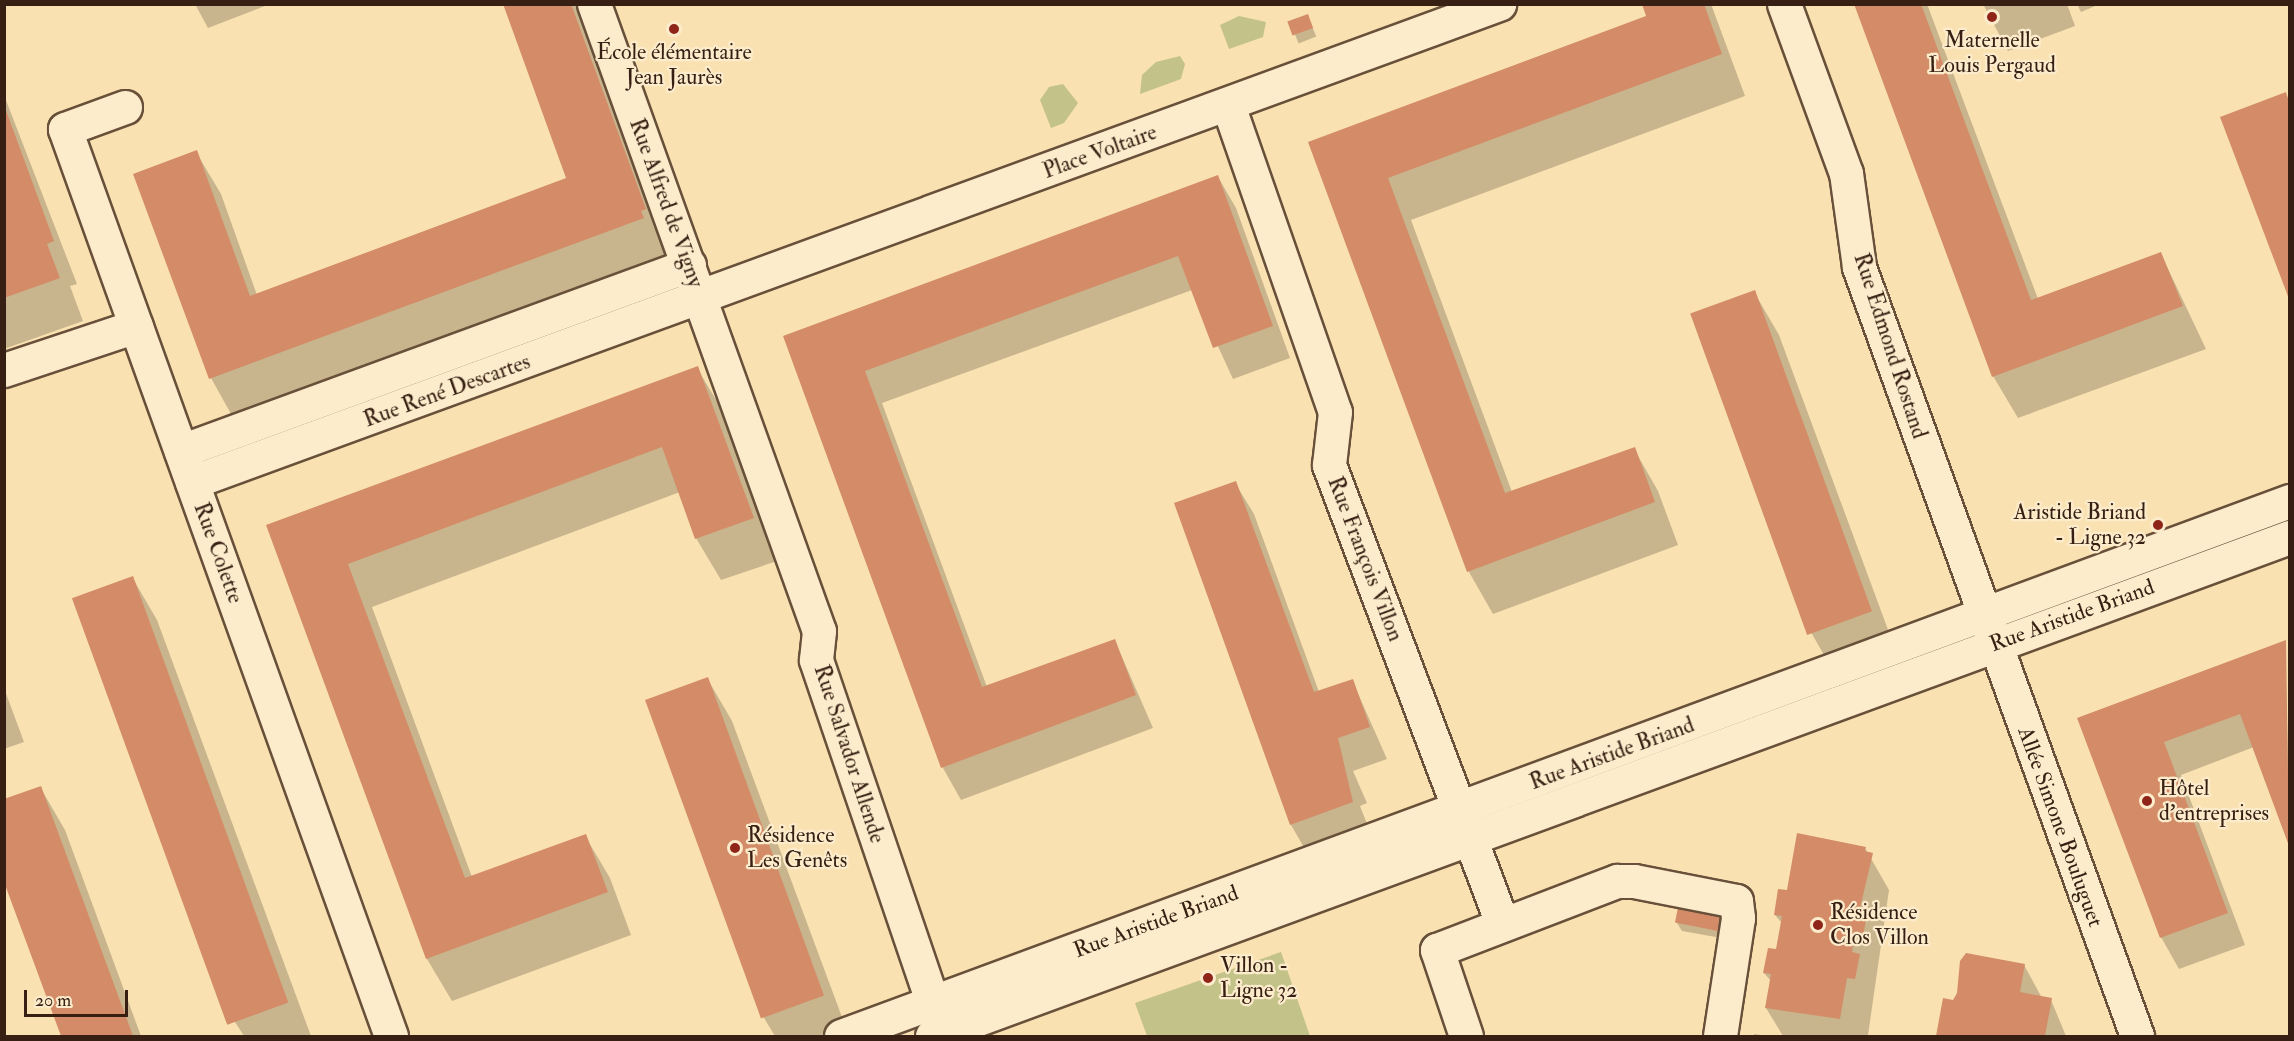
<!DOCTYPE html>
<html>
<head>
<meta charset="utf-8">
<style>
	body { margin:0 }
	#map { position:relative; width:2294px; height:1041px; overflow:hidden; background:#fae1b1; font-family:"IM FELL Double Pica",serif }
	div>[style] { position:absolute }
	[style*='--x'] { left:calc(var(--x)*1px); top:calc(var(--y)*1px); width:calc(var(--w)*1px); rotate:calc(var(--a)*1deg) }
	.green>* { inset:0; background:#c2c289 }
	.shadow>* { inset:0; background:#0003; transform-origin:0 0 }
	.building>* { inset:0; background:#d38c67; transform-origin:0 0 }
	.roads { filter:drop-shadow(2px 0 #68503a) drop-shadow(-2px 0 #68503a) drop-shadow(0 2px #68503a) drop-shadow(0 -2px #68503a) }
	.minor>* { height:33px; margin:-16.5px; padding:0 16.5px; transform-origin:16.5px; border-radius:16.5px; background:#fceccc }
	.dots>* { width:16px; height:16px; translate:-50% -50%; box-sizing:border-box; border:3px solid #fceccc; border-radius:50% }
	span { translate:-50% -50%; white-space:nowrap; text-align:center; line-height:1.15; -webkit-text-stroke:4.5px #fceccc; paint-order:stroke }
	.poi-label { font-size:22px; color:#381f13 }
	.right { translate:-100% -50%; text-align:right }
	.left { translate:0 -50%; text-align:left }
	.street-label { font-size:22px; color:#381f13 }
	.frame { position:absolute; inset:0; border:6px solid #381f13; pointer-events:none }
	.scale { position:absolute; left:24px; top:990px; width:104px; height:27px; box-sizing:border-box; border:3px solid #381f13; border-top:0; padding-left:8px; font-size:18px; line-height:21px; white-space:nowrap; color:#381f13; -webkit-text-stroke:4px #fceccc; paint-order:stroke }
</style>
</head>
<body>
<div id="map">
	<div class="green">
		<i style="clip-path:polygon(1239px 16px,1266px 22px,1263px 37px,1229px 49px,1220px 25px)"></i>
		<i style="clip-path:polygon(1180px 56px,1185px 64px,1181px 79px,1140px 94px,1142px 75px,1156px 62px)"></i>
		<i style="clip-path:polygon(1063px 84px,1078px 103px,1064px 123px,1051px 128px,1040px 100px,1049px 87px)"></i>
		<i style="clip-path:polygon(1281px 952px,1310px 1036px,1147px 1036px,1135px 1003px)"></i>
	</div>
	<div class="shadow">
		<i style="clip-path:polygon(195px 4px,270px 4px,208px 28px)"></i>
		<i style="clip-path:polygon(504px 4px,578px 4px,669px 252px,664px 254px,667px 261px,235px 421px,211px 378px,196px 152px,221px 194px,257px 295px,568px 179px)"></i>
		<i style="clip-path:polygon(1644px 4px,1711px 4px,1745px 96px,1411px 220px,1512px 492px,1634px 449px,1658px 491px,1678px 545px,1493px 614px,1469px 572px,1310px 143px,1648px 17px)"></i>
		<i style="clip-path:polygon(1856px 4px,1927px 4px,2038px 299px,2161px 254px,2206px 349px,2018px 418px,1993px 376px)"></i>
		<i style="clip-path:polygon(1983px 4px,2067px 4px,2075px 26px,2008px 51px)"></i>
		<i style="clip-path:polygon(2077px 4px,2100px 4px,2081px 12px)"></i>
		<i style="left:1308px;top:16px;width:22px;height:19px;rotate:68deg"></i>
		<i style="clip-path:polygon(2285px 94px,2290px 102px,2290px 295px,2222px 118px)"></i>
		<i style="clip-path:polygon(4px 95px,77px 284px,70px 286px,83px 321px,4px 349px)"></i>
		<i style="clip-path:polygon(1218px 177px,1236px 208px,1290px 358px,1233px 379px,1192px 290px,882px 403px,987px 687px,1115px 641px,1153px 728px,961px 800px,943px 768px,785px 337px)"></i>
		<i style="clip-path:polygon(1754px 292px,1779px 335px,1897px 654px,1836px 676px,1812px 634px,1692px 314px)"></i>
		<i style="clip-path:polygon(697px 368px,722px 410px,777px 561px,721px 580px,696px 538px,680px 492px,372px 607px,472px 877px,585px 836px,610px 878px,631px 935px,452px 1001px,427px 959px,267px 526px)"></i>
		<i style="clip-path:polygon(1235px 483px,1254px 514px,1319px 692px,1352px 680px,1387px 759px,1353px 771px,1367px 803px,1360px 806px,1371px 834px,1309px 856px,1291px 825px)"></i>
		<i style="clip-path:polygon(132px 577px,157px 620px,311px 1036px,244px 1036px,235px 1022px,74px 599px)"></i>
		<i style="clip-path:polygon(2285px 642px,2290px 842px,2254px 747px,2181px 775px,2245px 945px,2179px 969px,2161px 937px,2079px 719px)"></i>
		<i style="clip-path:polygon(707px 678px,732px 721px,849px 1036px,775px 1036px,764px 1018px)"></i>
		<i style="clip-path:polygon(4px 688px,24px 742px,4px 749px)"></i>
		<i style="clip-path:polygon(40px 787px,65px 830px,141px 1036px,62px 1036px,4px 877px)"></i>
		<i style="clip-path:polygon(1865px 848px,1889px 890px,1868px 1035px,1783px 1036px,1766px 1008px,1771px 981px,1764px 973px,1777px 951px,1782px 923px,1775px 915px,1786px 892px)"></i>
		<i style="clip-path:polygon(1726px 913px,1727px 939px,1682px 931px,1677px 923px)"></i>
		<i style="clip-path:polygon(2024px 965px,2042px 998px,2051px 1000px,2066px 1036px,1938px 1036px,1944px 1000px,1954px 1001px)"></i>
		<i style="clip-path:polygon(1754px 1034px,1769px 1036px,1754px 1036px)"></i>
	</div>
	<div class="building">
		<i style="clip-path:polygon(503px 4px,571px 4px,646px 209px,641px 211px,644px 218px,209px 379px,133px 174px,197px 150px,250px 296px,566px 178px)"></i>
		<i style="clip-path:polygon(1642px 4px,1704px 4px,1722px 54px,1388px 178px,1505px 493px,1635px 447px,1655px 502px,1467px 572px,1308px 142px,1646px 16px)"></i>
		<i style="clip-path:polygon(1854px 4px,1921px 4px,2031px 300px,2161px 252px,2183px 306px,1992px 377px)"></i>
		<i style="left:1308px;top:14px;width:15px;height:22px;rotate:70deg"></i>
		<i style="clip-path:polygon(2286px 92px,2289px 102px,2289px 299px,2220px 117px)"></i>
		<i style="clip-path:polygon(4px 105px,54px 241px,47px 244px,60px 278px,4px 298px)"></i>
		<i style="clip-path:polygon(1218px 175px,1273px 326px,1213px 348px,1178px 256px,865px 371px,982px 687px,1115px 639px,1136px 695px,941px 768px,783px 336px)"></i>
		<i style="left:1755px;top:290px;width:342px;height:69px;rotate:70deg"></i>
		<i style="clip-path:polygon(698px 366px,754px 518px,695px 539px,662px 447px,348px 564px,465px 878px,586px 834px,608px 892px,426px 959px,266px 525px)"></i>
		<i style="clip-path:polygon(1236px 481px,1314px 692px,1353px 679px,1370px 727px,1338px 738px,1353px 802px,1290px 825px,1174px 503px)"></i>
		<i style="left:133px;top:576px;width:454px;height:65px;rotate:70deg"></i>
		<i style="clip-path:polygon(2286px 640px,2289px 846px,2240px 714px,2164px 742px,2228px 913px,2160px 938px,2077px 718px)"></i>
		<i style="left:708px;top:677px;width:339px;height:67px;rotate:70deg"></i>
		<i style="clip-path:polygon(41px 786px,133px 1036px,61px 1036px,4px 882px,4px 799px)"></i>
		<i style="clip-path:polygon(1797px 833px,1866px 847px,1865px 851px,1873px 853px,1860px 908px,1868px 910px,1863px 936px,1855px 934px,1852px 952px,1860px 954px,1855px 979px,1847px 978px,1840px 1019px,1765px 1008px,1771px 974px,1763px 973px,1768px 948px,1776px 949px,1782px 916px,1774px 915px,1778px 889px,1787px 890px)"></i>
		<i style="left:1679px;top:902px;width:49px;height:21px;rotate:11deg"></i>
		<i style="clip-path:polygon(1966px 953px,2025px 964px,2020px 992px,2052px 998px,2045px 1036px,1936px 1036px,1943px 998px,1953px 1000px,1957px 993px,1960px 961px)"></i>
	</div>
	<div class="roads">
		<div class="minor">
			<i style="--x:594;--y:4;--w:666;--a:70.26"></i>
			<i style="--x:819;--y:631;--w:29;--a:96"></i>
			<i style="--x:816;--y:660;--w:385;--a:71.2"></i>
			<i style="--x:1784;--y:4;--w:180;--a:69.9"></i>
			<i style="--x:1846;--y:173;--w:95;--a:82.1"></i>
			<i style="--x:1859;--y:267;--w:818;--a:70.12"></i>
			<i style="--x:1228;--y:105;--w:325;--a:70.8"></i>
			<i style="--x:1335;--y:412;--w:53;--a:96.5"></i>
			<i style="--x:1329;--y:465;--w:490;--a:69.3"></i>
			<i style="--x:125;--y:107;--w:64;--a:159.9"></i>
			<i style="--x:65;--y:129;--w:964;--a:70.23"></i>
			<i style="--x:4;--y:370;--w:139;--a:-18.4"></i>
			<i style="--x:181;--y:451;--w:541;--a:-20.11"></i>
			<i style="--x:192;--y:482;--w:1392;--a:-20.09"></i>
			<i style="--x:841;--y:1036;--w:1545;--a:-20.27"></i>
			<i style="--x:932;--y:1036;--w:1447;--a:-20.18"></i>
			<i style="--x:1466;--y:1036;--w:91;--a:-108.6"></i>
			<i style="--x:1437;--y:950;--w:193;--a:-21"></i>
			<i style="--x:1617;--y:881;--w:17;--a:0"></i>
			<i style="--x:1634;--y:881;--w:104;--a:11.1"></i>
			<i style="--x:1736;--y:901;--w:17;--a:83"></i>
			<i style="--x:1738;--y:918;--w:119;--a:98.7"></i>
		</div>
	</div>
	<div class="dots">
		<i style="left:1992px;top:17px;background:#8f2418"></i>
		<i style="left:674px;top:29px;background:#8f2418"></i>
		<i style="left:2158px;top:525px;background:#8f2418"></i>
		<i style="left:2147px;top:801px;background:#8f2418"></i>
		<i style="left:735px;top:848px;background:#8f2418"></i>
		<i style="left:1818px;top:925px;background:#8f2418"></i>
		<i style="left:1208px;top:978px;background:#8f2418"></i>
	</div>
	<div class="poi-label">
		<span style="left:1992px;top:53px">Maternelle<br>Louis Pergaud</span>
		<span style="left:674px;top:65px">École élémentaire<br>Jean Jaurès</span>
		<span class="right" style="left:2146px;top:525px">Aristide Briand<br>- Ligne 32</span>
		<span class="left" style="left:2159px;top:801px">Hôtel<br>d'entreprises</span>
		<span class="left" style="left:747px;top:848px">Résidence<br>Les Genêts</span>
		<span class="left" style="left:1830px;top:925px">Résidence<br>Clos Villon</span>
		<span class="left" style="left:1220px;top:978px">Villon -<br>Ligne 32</span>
	</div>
	<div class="street-label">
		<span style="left:1100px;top:152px;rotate:-20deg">Place Voltaire</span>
		<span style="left:666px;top:203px;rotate:70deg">Rue Alfred de Vigny</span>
		<span style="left:1890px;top:346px;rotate:72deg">Rue Edmond Rostand</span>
		<span style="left:447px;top:391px;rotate:-20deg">Rue René Descartes</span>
		<span style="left:218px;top:553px;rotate:70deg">Rue Colette</span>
		<span style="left:1365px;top:559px;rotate:69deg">Rue François Villon</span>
		<span style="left:2072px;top:616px;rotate:-20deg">Rue Aristide Briand</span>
		<span style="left:849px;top:754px;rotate:72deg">Rue Salvador Allende</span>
		<span style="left:1612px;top:754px;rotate:-20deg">Rue Aristide Briand</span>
		<span style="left:2060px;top:827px;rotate:70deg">Allée Simone Bouluguet</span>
		<span style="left:1156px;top:922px;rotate:-20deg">Rue Aristide Briand</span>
	</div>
	<div class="frame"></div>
	<div class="scale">20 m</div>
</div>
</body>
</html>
